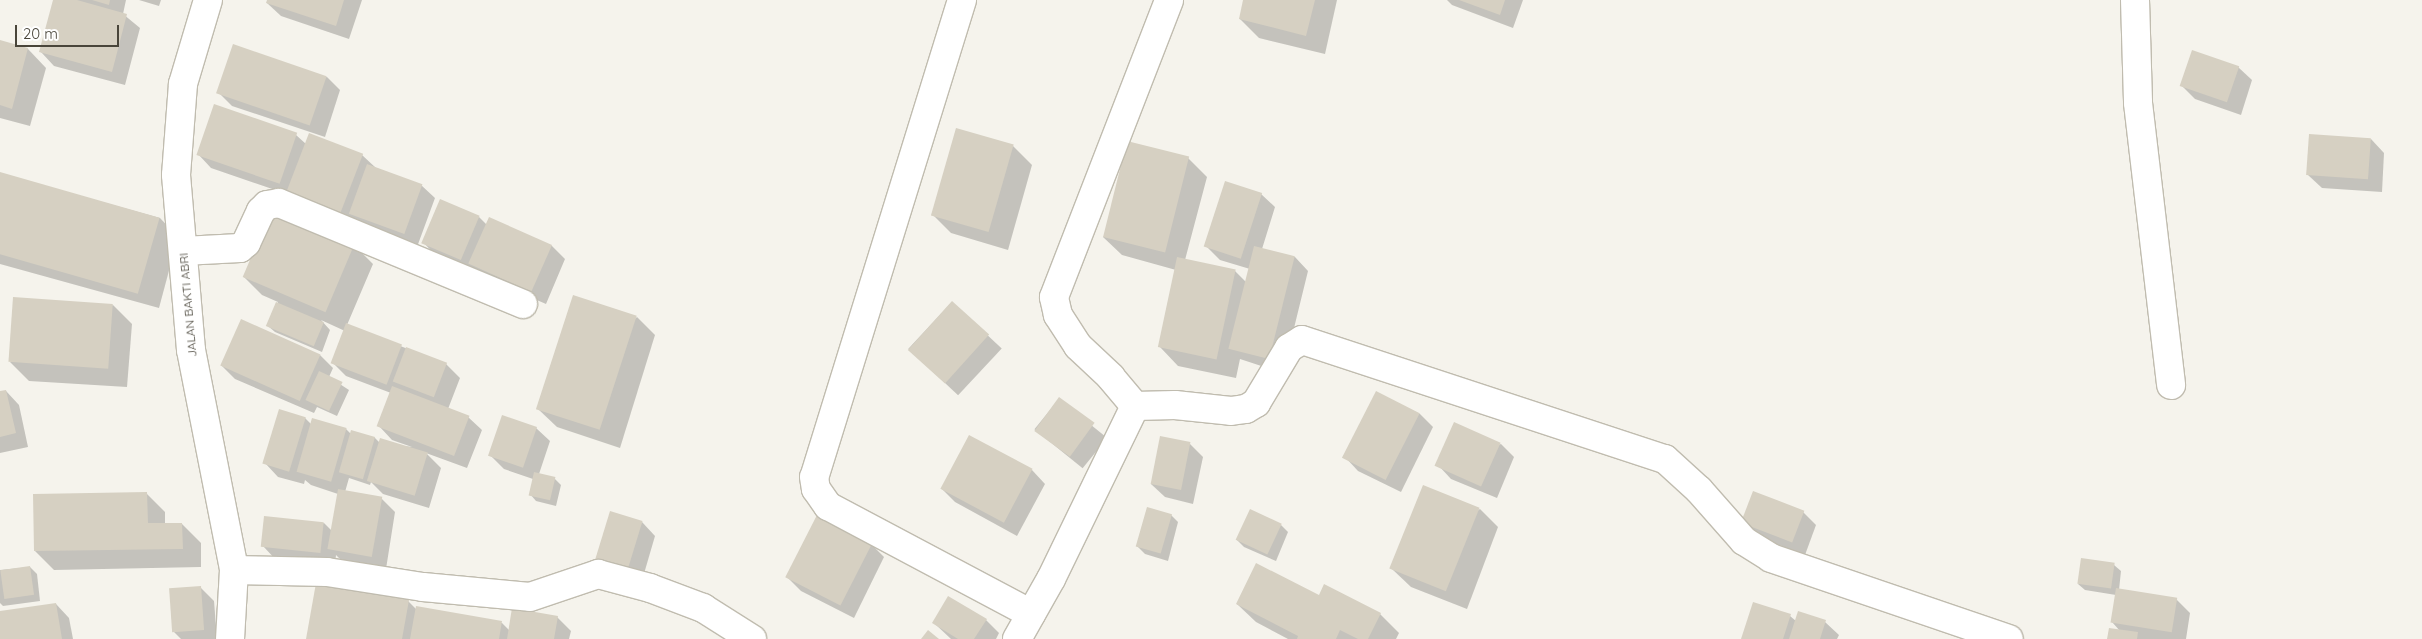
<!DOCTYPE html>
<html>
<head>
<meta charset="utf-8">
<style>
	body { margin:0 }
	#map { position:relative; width:2422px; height:639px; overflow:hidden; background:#f5f3ec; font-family:Quicksand,sans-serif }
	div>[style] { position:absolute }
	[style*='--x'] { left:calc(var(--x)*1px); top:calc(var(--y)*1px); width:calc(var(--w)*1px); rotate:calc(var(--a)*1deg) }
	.shadow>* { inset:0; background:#0003; transform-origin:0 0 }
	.building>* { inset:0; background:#d6d0c2; transform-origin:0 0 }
	.roads { filter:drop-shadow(1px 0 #c0bcaf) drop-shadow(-1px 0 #c0bcaf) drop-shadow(0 1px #c0bcaf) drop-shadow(0 -1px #c0bcaf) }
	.minor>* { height:28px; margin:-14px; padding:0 14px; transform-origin:14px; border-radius:14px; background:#fff }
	span { translate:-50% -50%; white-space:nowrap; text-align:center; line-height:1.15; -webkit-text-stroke:4px #fff; paint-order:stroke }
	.street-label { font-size:12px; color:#49453a }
	.scale { position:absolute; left:15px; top:25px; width:104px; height:22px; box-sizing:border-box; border:2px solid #49453a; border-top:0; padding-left:6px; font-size:15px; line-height:18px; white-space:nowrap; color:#49453a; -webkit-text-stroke:4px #fff; paint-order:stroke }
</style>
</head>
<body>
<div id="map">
	<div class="shadow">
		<i style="clip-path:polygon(55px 0,126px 0,123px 14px,140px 28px,125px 85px,54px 66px,41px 52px)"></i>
		<i style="clip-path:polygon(139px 0,161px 0,159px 6px)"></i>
		<i style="clip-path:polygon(268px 0,362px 0,349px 39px,281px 16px,267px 3px)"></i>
		<i style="clip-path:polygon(1244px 0,1337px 0,1325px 54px,1259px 38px,1240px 19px)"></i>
		<i style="clip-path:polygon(1447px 0,1523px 0,1513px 28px,1452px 5px)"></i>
		<i style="clip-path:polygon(0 42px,28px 49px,46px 68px,30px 126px,0 118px)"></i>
		<i style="clip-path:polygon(2238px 67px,2252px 80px,2241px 115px,2195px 99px,2182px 86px)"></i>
		<i style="clip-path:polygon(327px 77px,340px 90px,325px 137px,232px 106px,218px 92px)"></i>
		<i style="clip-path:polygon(296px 135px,306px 144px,362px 155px,376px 168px,421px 185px,435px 198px,417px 247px,287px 194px,211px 168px,198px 154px)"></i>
		<i style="clip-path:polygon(2371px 139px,2384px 153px,2382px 192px,2322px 188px,2308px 175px)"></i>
		<i style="clip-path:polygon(1013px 146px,1032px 165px,1008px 250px,951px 233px,933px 215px)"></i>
		<i style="clip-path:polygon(1188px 158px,1207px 177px,1185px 260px,1235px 271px,1246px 282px,1250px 269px,1220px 260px,1207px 247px,1261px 194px,1275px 207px,1262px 249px,1295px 257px,1308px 271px,1283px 373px,1240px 359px,1236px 378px,1178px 366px,1160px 347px,1176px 270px,1122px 255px,1103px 237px)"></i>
		<i style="clip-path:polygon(0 174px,160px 218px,178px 237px,159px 308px,0 264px)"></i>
		<i style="clip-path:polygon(479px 217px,487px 225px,490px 219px,552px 246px,565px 259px,546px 304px,484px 277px,476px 270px,475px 273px,437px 257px,424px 243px)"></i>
		<i style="clip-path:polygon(354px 245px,373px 264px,347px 325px,446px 364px,460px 378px,448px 409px,468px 417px,482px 430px,467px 468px,426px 453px,441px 468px,429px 508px,383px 494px,371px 482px,370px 485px,349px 478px,345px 492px,381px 498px,395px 512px,386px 569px,343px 562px,336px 555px,335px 565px,276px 560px,263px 546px,324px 523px,332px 531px,338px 494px,311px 485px,305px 480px,304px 484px,278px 477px,265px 463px,305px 418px,311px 424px,346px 429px,352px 435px,352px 432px,375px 438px,380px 443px,412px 447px,392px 440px,379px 426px,391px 393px,346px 376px,333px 363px,345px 331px,321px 320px,330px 330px,322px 352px,275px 332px,268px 326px,278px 302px,262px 295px,243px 276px)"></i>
		<i style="left:952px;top:302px;width:68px;height:64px;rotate:43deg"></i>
		<i style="clip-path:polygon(113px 305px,132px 324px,127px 387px,29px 381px,10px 362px)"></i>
		<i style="clip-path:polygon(637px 317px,655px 335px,620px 448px,557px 427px,538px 409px)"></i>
		<i style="clip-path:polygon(320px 355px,333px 368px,329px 377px,349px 390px,337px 416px,317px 407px,314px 413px,235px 379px,222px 366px)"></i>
		<i style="clip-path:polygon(6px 391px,19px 405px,28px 447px,0 453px,0 393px)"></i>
		<i style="clip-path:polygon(1376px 393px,1420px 414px,1433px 427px,1401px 492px,1358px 471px,1345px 457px)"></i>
		<i style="left:1059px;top:399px;width:62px;height:39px;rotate:39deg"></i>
		<i style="clip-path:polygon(536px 428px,550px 441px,539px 474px,554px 478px,561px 485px,556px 506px,536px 501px,530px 494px,533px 479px,504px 469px,490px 455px)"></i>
		<i style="clip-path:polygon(969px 437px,1032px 470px,1045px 484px,1017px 536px,955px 502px,942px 489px)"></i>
		<i style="clip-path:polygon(1189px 443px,1203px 457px,1193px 504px,1165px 497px,1151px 484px)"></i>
		<i style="clip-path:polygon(1501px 444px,1514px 457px,1497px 498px,1451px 479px,1438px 465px)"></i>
		<i style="clip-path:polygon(146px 493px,165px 512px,165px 524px,182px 524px,201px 543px,201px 567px,54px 570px,35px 551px)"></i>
		<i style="clip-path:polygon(1480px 509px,1498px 527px,1467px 609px,1411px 587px,1392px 569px)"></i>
		<i style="clip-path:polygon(1803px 512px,1816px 525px,1805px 555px,1756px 536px,1743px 522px)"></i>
		<i style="clip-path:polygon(1171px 515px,1178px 522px,1168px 561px,1145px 554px,1138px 547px)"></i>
		<i style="clip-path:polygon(642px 522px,655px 536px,641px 584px,610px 574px)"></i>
		<i style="clip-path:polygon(1281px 525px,1288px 532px,1276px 561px,1244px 547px,1237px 540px)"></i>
		<i style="clip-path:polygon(871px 544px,884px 557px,854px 618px,801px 591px,787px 577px)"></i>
		<i style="clip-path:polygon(2114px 565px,2121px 571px,2119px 590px,2176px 599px,2190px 613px,2186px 639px,2109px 639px,2120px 631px,2112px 622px,2116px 595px,2085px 590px,2078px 584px)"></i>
		<i style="clip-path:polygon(30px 567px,37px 574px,40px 601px,3px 606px,0 603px,0 570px)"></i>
		<i style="clip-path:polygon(201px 588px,214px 601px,217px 639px,181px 639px,174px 632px)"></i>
		<i style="clip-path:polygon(1320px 596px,1380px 614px,1399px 633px,1396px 639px,1288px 639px,1256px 622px,1237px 604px)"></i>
		<i style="clip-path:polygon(408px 601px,416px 609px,502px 623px,509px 630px,557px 617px,571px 631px,569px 639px,307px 639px)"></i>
		<i style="clip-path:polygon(56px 604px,69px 618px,73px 639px,0 639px,0 612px)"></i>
		<i style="clip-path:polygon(1790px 616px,1796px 621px,1825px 622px,1839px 635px,1837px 639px,1742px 639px)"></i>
		<i style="clip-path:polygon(986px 620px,999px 633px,996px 639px,951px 639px,934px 623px)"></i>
	</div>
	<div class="building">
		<i style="clip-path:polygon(53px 0,77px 0,127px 14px,112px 72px,39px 52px)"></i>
		<i style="clip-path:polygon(92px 0,110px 0,109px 5px)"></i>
		<i style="clip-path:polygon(267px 0,344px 0,336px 26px,266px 3px)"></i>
		<i style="clip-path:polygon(1243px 0,1315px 0,1306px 36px,1239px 19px)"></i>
		<i style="clip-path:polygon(1459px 0,1505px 0,1500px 15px)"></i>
		<i style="clip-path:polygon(0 40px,28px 48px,12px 109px,0 105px)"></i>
		<i style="left:233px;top:44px;width:99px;height:52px;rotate:19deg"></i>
		<i style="left:2192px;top:50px;width:50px;height:38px;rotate:19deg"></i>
		<i style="left:214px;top:104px;width:88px;height:54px;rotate:19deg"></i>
		<i style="left:956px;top:128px;width:60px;height:91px;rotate:16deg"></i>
		<i style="left:309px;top:133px;width:58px;height:67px;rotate:21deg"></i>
		<i style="left:2309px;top:134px;width:62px;height:41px;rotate:4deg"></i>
		<i style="left:1127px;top:141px;width:64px;height:99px;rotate:14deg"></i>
		<i style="left:367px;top:164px;width:59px;height:53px;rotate:20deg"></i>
		<i style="left:0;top:172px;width:166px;height:79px;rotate:16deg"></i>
		<i style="left:1225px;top:181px;width:39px;height:69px;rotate:18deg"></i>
		<i style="left:440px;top:199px;width:43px;height:48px;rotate:23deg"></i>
		<i style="left:272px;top:208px;width:90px;height:75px;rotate:23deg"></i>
		<i style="left:489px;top:217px;width:69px;height:51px;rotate:24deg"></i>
		<i style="left:1254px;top:246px;width:42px;height:106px;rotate:14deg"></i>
		<i style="left:1177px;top:257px;width:60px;height:92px;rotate:12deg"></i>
		<i style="left:573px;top:295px;width:67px;height:120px;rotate:18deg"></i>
		<i style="left:13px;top:297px;width:100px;height:65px;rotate:4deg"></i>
		<i style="left:952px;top:301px;width:50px;height:66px;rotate:42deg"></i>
		<i style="left:276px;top:302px;width:52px;height:26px;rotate:23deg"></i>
		<i style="left:241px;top:319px;width:87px;height:51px;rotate:24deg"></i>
		<i style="left:346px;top:323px;width:60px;height:43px;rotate:21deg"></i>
		<i style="left:406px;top:347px;width:44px;height:37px;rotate:21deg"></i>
		<i style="left:319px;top:371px;width:26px;height:32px;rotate:25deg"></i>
		<i style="left:392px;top:386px;width:83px;height:43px;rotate:21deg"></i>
		<i style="clip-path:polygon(6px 390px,16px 433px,0 437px,0 391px)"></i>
		<i style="left:1376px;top:391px;width:49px;height:75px;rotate:27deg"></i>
		<i style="left:1059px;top:397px;width:44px;height:42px;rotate:36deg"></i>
		<i style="left:279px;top:409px;width:28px;height:57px;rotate:17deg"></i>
		<i style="left:502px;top:415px;width:37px;height:43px;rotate:19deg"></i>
		<i style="left:312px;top:418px;width:36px;height:56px;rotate:16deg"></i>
		<i style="left:1454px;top:422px;width:51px;height:48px;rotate:24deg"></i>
		<i style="left:351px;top:430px;width:25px;height:44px;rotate:16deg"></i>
		<i style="left:969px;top:435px;width:72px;height:61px;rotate:28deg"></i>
		<i style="left:1160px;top:436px;width:31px;height:49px;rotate:11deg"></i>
		<i style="left:380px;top:438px;width:50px;height:45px;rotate:17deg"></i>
		<i style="left:534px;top:472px;width:22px;height:24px;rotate:13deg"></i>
		<i style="left:1423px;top:485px;width:61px;height:90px;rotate:22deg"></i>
		<i style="left:338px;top:489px;width:45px;height:61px;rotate:10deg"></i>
		<i style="left:1753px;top:491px;width:55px;height:34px;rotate:21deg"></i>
		<i style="clip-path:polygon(147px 492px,148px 523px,182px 523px,183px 549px,34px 551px,33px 494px)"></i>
		<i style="left:1147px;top:507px;width:26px;height:41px;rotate:16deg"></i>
		<i style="left:1250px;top:509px;width:35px;height:34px;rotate:25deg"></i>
		<i style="left:610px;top:511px;width:34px;height:52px;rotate:17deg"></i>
		<i style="left:817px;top:515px;width:62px;height:70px;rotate:27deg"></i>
		<i style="left:264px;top:516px;width:60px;height:31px;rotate:6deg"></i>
		<i style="left:2081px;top:558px;width:34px;height:26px;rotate:8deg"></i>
		<i style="clip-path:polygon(1256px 563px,1319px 595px,1324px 584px,1381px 613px,1368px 639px,1358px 639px,1340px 630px,1336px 639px,1297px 639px,1298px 636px,1236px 604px)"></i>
		<i style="left:30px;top:566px;width:29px;height:30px;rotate:82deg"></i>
		<i style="clip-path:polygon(316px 583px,409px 600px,402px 639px,306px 639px)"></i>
		<i style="left:201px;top:586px;width:44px;height:32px;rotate:86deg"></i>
		<i style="left:2116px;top:588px;width:62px;height:35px;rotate:9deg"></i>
		<i style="clip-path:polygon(948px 596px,987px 619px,974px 639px,958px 639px,932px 623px)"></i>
		<i style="clip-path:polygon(1753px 602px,1791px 614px,1783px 639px,1741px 639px)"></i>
		<i style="clip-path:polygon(56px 603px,62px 639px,0 639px,0 611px)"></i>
		<i style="clip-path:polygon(416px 606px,502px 621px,499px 639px,410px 639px)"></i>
		<i style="clip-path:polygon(512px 608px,558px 616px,554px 639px,507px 639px)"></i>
		<i style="clip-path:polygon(1798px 611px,1826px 620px,1820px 639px,1789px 639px)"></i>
		<i style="clip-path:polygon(2109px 628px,2138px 632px,2137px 639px,2107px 639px)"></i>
		<i style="clip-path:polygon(928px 630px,939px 639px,921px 639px)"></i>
	</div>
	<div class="roads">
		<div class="minor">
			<i style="--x:208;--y:0;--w:88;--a:106.6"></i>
			<i style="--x:183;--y:84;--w:91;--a:94.4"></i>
			<i style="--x:176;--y:175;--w:176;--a:85.1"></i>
			<i style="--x:191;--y:350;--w:224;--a:78.9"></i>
			<i style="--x:234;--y:570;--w:69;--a:93.3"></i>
			<i style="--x:962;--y:0;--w:499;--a:107.2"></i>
			<i style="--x:814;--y:477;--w:12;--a:81"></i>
			<i style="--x:816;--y:489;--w:21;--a:55"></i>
			<i style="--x:828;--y:506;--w:230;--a:28"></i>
			<i style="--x:2135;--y:0;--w:103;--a:88.3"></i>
			<i style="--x:2138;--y:103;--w:284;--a:83.3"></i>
			<i style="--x:183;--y:251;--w:57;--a:-3"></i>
			<i style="--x:240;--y:248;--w:8;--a:-40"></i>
			<i style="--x:246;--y:243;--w:35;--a:-65"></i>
			<i style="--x:261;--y:211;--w:8;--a:-45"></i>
			<i style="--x:267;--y:205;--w:12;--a:-9"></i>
			<i style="--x:279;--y:203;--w:264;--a:22.5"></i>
			<i style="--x:1135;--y:406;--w:38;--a:-130"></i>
			<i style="--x:1111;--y:377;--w:45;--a:-136.8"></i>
			<i style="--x:1078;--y:346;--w:37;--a:-123"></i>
			<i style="--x:1058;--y:315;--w:18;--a:-103"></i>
			<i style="--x:1054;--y:297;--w:318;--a:-68.8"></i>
			<i style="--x:234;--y:570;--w:93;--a:1.2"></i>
			<i style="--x:327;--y:572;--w:97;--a:8.9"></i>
			<i style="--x:423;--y:587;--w:107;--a:5.3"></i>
			<i style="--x:530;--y:597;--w:72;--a:-18.7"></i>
			<i style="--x:598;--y:574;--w:54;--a:15.1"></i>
			<i style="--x:650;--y:588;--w:57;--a:20.7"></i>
			<i style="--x:703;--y:608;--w:58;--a:32.3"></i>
			<i style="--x:1017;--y:639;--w:69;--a:-60.5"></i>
			<i style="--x:1051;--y:579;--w:192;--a:-64.1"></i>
			<i style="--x:1135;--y:406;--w:40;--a:-1.4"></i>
			<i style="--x:1175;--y:405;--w:56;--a:6.1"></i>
			<i style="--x:1231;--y:411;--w:15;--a:-8"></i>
			<i style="--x:1246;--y:409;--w:12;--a:-31"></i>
			<i style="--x:1256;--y:403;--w:64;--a:-59"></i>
			<i style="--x:1289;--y:348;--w:15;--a:-32"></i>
			<i style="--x:1302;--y:340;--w:382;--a:18.2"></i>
			<i style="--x:1665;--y:459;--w:46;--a:42.4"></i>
			<i style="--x:1699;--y:490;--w:68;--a:48.6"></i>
			<i style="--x:1744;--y:541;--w:32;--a:32"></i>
			<i style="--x:1771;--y:558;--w:251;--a:18.8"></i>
		</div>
	</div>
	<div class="street-label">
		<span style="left:188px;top:305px;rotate:-95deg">JALAN BAKTI ABRI</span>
	</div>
	<div class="scale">20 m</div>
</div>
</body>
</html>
